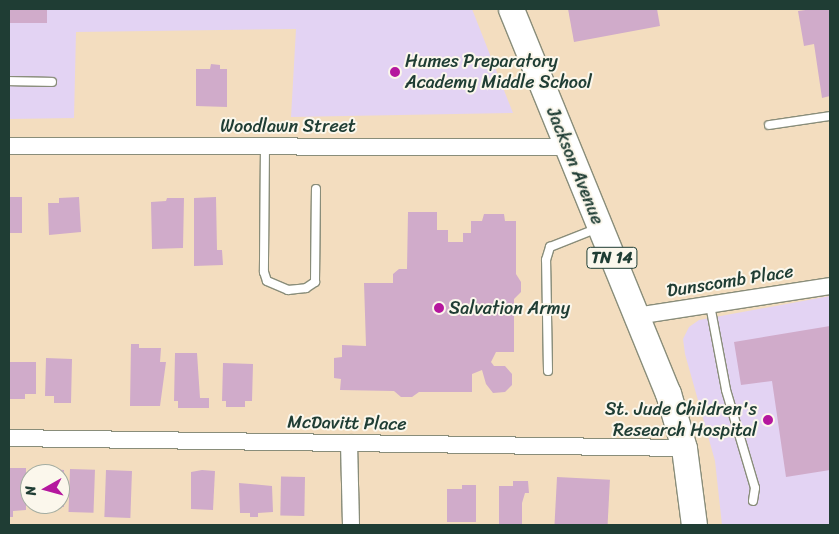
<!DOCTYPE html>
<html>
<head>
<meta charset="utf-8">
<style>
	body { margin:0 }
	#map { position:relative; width:839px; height:534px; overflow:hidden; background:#f3ddbf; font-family:Sriracha,sans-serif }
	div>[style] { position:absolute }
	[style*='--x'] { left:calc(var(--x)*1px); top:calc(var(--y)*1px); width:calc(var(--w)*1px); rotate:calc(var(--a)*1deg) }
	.built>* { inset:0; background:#e3d3f3 }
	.building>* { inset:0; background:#d0abca; transform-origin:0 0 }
	.roads { filter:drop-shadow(1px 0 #898d7a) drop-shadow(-1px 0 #898d7a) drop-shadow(0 1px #898d7a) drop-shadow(0 -1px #898d7a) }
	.service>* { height:8px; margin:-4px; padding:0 4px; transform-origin:4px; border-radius:4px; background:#fff }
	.minor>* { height:16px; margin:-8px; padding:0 8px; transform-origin:8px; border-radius:8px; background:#fff }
	.primary>* { height:25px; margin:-12.5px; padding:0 12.5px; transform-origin:12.5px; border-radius:12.5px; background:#fff }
	.dots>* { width:14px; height:14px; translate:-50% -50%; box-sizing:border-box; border:2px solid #fbf7ec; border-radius:50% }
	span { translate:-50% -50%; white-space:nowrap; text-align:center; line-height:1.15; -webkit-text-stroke:4px #fbf7ec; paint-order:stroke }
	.shield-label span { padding:1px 4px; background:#fbf7ec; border:1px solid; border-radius:4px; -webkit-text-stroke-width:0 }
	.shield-label { font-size:16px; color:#1f3d34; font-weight:700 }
	.poi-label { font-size:18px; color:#1f3d34 }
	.left { translate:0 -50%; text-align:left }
	.right { translate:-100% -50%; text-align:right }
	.street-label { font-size:18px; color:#1f3d34 }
	.frame { position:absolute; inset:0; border:10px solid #1f3d34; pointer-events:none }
	.north { position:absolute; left:20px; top:464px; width:50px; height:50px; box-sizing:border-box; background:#fbf7ec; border:1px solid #a3ada2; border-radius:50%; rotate:263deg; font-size:14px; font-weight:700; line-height:20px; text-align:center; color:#1f3d34 }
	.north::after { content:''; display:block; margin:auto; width:18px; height:22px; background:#b5179e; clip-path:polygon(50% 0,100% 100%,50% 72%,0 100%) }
</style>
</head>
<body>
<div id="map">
	<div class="built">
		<i style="clip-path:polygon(9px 9px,472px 9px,513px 113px,291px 117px,296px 29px,76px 32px,74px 118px,9px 119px)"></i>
		<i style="clip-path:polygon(830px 296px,830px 525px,722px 525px,715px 461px,685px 354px,683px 339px,689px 327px,699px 320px)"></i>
	</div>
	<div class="building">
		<i style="left:9px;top:9px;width:38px;height:14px"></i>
		<i style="clip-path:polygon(568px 9px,657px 9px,660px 26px,574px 42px)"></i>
		<i style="clip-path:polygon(813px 9px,830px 9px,830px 96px,822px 98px,814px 44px,804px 46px,798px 11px)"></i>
		<i style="clip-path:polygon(211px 64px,220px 65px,220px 69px,227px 69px,227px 107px,196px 106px,196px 69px,210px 69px)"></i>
		<i style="left:9px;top:197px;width:13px;height:36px"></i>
		<i style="clip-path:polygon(79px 197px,81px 232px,49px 235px,48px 203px,59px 203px,59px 198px)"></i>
		<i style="clip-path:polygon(216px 197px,217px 250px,222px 250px,223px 265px,194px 266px,194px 198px)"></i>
		<i style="clip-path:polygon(167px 198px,184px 198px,183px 248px,152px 249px,151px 202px,166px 201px)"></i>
		<i style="clip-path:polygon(408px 212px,437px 212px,437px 230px,448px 230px,448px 242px,463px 242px,463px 233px,471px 233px,471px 221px,482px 221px,484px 214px,504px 214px,505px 221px,516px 221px,516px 274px,521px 282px,521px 292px,514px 299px,514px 352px,496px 352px,491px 362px,494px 366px,505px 366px,512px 374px,512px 385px,505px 392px,493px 393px,486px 384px,482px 370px,472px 374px,472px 392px,419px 392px,412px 397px,401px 397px,394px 391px,340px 390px,341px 379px,334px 378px,334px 358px,342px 357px,342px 345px,366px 346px,364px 283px,393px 283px,393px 274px,399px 269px,407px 269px)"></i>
		<i style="clip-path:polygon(830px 326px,830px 470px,786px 477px,772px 381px,741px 385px,734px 342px)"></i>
		<i style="clip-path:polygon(131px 344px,139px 344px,139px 348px,161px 348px,160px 362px,166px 362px,160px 406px,130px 406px)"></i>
		<i style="clip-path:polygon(175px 353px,197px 353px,200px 398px,209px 398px,209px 408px,178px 408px,178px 401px,174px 401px)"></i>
		<i style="clip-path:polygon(46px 358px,72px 359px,71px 403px,54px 403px,54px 396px,45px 396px)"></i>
		<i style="clip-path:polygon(9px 362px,36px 362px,36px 394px,25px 394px,25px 399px,9px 399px)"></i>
		<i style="clip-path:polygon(223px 363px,253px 364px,252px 401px,245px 401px,245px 407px,226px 407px,226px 401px,222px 401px)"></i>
		<i style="clip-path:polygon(9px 468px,26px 468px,26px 510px,13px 511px,13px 517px,9px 517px)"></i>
		<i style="clip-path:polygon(41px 468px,64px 470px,64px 507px,43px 507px,43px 504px,60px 504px,60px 474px,41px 474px)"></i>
		<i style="left:70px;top:469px;width:25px;height:43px;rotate:2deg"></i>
		<i style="left:106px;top:470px;width:26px;height:47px;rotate:2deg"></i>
		<i style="clip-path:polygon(202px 470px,215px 471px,213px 510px,191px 509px,191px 472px)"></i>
		<i style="left:305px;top:477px;width:39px;height:24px;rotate:91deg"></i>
		<i style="left:557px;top:477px;width:53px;height:48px;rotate:3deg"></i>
		<i style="clip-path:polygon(513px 481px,528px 481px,529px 493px,525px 493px,522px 503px,522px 525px,499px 525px,499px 486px,513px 486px)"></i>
		<i style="clip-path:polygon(239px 483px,272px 486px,273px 512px,258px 513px,258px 517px,250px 517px,250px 513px,240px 513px)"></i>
		<i style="clip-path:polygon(462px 485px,476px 485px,476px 522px,447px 522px,447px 489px,462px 489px)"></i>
	</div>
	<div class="roads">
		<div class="service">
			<i style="--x:9;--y:81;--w:43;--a:1.3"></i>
			<i style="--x:769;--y:125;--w:62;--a:-8.4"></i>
			<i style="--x:265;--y:145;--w:127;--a:90.5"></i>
			<i style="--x:264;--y:272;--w:9;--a:72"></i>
			<i style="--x:267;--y:281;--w:23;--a:23"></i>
			<i style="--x:288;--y:290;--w:18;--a:-6"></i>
			<i style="--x:306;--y:288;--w:11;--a:-34"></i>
			<i style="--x:315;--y:282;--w:93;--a:-89.4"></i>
			<i style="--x:710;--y:305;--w:86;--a:79.3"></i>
			<i style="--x:726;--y:390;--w:102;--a:73.5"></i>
			<i style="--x:755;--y:488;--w:13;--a:99"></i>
			<i style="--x:548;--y:371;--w:111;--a:-91"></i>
			<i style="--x:546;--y:260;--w:14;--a:-73"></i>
			<i style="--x:550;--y:247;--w:52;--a:-21.6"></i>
		</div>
		<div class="minor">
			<i style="--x:9;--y:146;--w:558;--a:0.1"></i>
			<i style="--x:636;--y:316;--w:196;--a:-8.8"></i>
			<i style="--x:9;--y:438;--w:675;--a:0.85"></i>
			<i style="--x:349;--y:443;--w:82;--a:88.6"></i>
		</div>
		<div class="primary">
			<i style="--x:511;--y:9;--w:415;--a:67.8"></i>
			<i style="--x:668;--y:393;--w:57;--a:73.8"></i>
			<i style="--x:684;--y:448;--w:78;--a:82.6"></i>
		</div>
	</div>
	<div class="dots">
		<i style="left:395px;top:72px;background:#b5179e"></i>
		<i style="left:439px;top:308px;background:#b5179e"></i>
		<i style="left:768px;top:420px;background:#b5179e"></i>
	</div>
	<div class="shield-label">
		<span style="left:612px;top:258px">TN 14</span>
	</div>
	<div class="poi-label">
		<span class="left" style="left:405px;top:72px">Humes Preparatory<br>Academy Middle School</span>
		<span class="left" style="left:449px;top:308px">Salvation Army</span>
		<span class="right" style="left:757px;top:420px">St. Jude Children's<br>Research Hospital</span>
	</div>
	<div class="street-label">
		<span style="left:288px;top:126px">Woodlawn Street</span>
		<span style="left:575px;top:166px;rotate:68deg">Jackson Avenue</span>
		<span style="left:730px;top:281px;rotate:-9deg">Dunscomb Place</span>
		<span style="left:347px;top:423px;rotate:1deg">McDavitt Place</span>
	</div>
	<div class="frame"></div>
	<div class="north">N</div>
</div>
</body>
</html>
